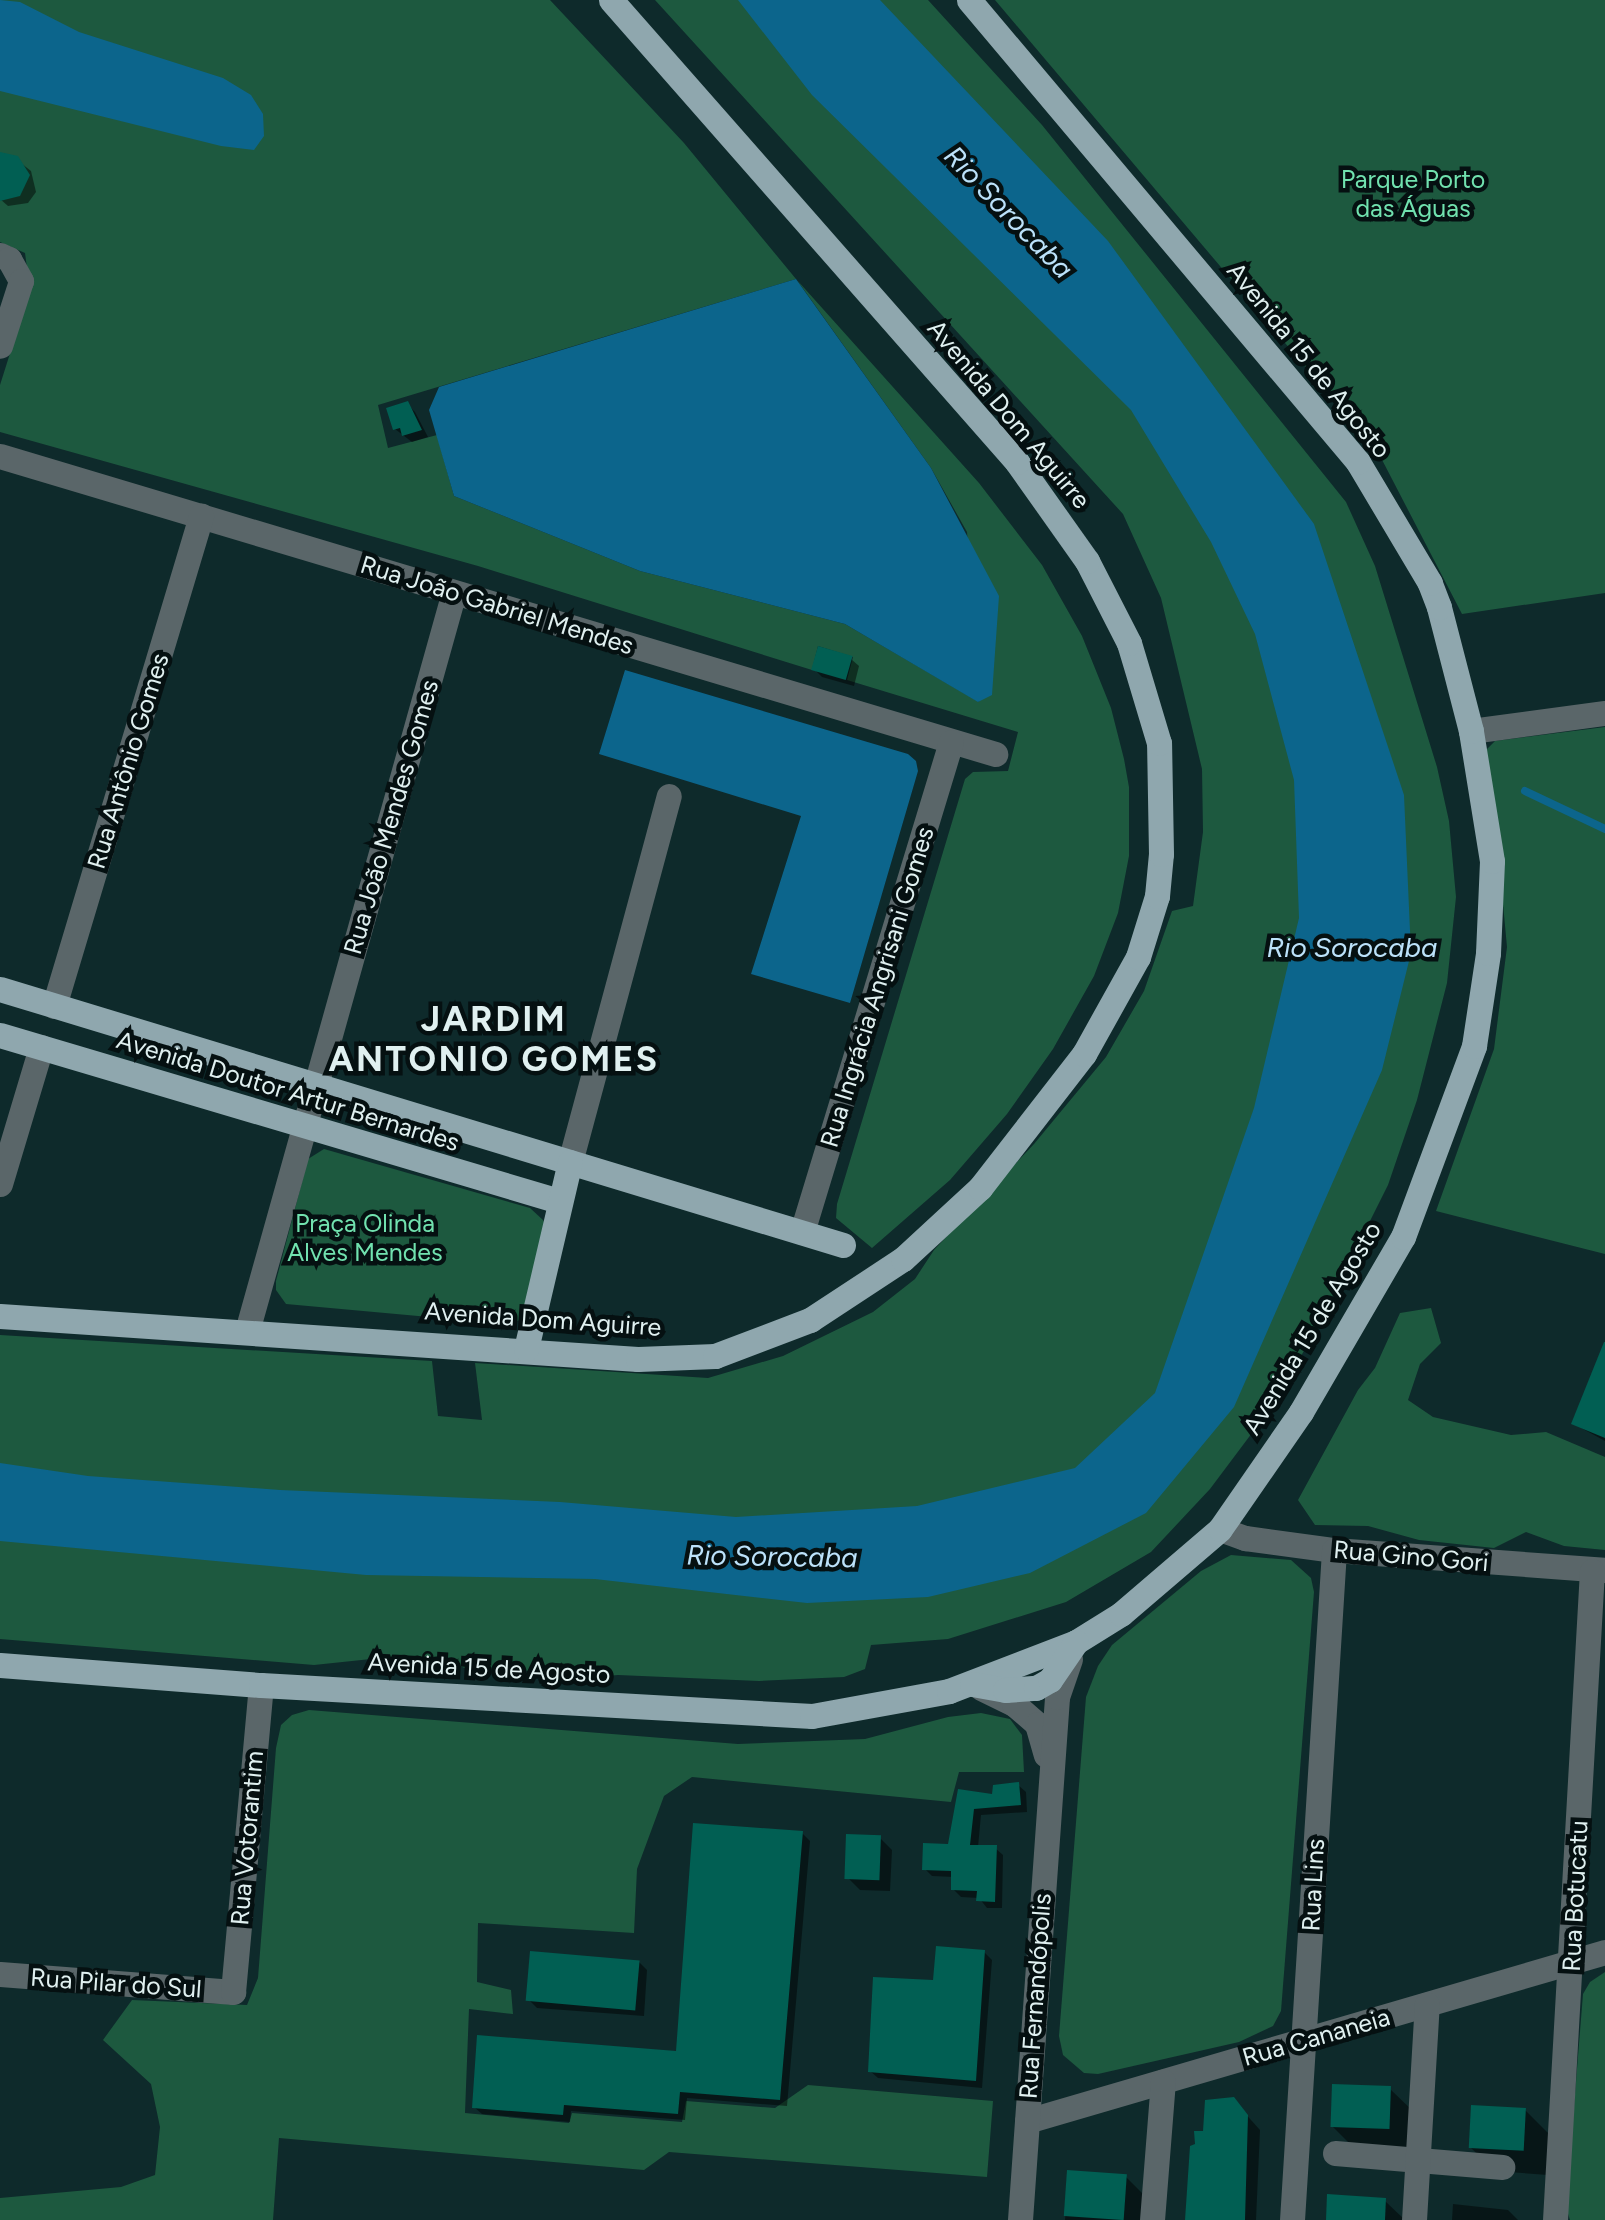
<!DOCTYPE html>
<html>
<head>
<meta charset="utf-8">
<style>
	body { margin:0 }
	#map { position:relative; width:1605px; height:2220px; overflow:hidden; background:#0e2a2b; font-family:Figtree,sans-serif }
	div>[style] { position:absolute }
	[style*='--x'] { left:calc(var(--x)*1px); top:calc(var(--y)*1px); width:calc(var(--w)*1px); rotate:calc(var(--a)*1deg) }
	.green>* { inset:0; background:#1d593f }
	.water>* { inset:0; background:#0c658c }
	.shadow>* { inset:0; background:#0007 }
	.stream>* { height:8px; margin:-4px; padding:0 4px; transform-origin:4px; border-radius:4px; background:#0c658c }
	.building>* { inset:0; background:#015f53; transform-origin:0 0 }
	.minor>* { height:25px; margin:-12.5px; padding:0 12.5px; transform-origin:12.5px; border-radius:12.5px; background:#5a6669 }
	.major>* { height:25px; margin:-12.5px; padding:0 12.5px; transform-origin:12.5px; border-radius:12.5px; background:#8fa7ae }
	span { translate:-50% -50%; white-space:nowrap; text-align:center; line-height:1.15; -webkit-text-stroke:9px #051011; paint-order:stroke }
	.park-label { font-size:25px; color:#71e2af }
	.street-label { font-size:25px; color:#e0f0f0 }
	.water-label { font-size:28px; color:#bce2fa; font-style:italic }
	.district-label { font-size:35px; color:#e0f0f0; font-weight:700; letter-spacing:2.5px }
</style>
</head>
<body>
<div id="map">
	<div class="green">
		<i style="clip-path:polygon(0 0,550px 0,684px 143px,796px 279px,378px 405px,388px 448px,437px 435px,454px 496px,640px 571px,845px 624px,979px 702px,967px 532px,931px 468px,797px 280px,979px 483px,1042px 565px,1082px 636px,1111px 708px,1124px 759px,1129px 787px,1129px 856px,1118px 913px,1094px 976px,1053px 1049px,1007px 1114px,950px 1180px,872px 1248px,836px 1218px,837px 1204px,965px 779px,973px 772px,1008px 771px,1018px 732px,847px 680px,853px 657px,818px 646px,812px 670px,478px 566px,0 432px,0 385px,30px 290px,25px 253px,0 242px)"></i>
		<i style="clip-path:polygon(655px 0,928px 0,1042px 125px,1346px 502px,1375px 566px,1437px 767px,1449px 821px,1456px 897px,1447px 983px,1417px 1100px,1388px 1185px,1310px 1341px,1264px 1417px,1210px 1489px,1151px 1552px,1066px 1602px,948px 1639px,871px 1645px,865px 1669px,844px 1677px,759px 1681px,618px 1675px,570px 1679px,552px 1670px,474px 1672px,448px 1661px,390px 1657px,314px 1665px,0 1639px,0 1335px,432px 1361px,438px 1416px,482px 1420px,475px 1363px,708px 1378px,783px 1356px,873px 1312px,915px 1279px,934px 1250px,1034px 1144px,1106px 1057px,1144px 991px,1172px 911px,1193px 906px,1203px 832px,1202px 769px,1161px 598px,1123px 514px)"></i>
		<i style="clip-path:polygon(995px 0,1605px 0,1605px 593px,1462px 614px,1379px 454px)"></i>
		<i style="clip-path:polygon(1605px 727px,1605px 1254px,1436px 1211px,1494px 1049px,1507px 947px,1499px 861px,1482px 754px,1495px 741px)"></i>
		<i style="clip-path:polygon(324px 1149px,530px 1208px,543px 1220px,554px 1243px,524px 1319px,506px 1324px,286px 1304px,276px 1290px,276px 1281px,308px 1159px)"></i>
		<i style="clip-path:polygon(1431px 1308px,1441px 1343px,1420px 1364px,1408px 1400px,1433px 1417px,1511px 1435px,1546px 1432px,1605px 1457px,1605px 1550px,1564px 1546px,1526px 1532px,1494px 1548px,1419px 1540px,1368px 1526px,1315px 1525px,1298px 1500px,1358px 1390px,1375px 1368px,1400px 1313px)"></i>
		<i style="clip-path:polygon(1231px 1555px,1291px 1560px,1311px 1578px,1314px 1592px,1281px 2011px,1273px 2026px,1239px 2042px,1098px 2074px,1084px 2073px,1063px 2055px,1059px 2036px,1086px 1697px,1098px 1666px,1112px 1645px,1201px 1571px)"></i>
		<i style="clip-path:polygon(309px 1710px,738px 1744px,865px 1739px,948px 1717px,981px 1713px,1010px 1719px,1022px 1735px,1024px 1772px,959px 1772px,951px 1802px,692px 1777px,664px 1796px,637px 1869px,634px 1933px,478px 1923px,477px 1982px,511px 1990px,513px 2014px,469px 2009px,465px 2113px,569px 2123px,572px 2113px,682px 2122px,686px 2101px,775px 2108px,808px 2085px,993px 2101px,987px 2177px,669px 2152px,644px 2170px,279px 2138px,273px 2220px,0 2220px,0 2198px,121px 2187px,155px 2175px,160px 2127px,151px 2084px,103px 2040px,132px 2000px,247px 2005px,258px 1978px,276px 1748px,281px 1725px,292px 1715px)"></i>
		<i style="clip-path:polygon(1605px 1972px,1605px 2220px,1570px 2220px,1566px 2207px,1583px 1994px,1590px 1982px)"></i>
	</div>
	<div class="water">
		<i style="clip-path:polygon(0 0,20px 2px,79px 32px,223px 78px,251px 95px,263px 114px,264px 136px,254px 150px,221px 146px,0 91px)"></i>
		<i style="clip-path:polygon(738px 0,880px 0,1108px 241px,1314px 524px,1404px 795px,1411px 953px,1382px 1070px,1234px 1407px,1146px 1513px,1030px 1573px,928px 1597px,807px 1603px,595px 1579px,366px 1575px,0 1541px,0 1463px,88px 1476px,280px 1490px,560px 1502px,736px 1517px,917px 1506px,1075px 1468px,1155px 1393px,1254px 1108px,1299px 918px,1294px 780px,1255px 634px,1211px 542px,1131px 410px,812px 95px)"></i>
		<i style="clip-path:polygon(796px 279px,931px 468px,999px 596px,992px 695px,978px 702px,845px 624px,640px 571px,454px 496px,429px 410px,439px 387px)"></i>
		<i style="clip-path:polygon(625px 670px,908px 754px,916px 761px,918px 771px,850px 1003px,751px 974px,801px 816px,599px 754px)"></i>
	</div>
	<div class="shadow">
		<i style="clip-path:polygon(12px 156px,31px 171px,36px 192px,28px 203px,8px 206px,0 199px,0 158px)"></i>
		<i style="clip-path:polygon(407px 404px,415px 412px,428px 437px,412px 442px,395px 429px)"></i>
		<i style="clip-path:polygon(851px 659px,859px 666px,854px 686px,822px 677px,814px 669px)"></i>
		<i style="clip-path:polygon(1605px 1346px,1605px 1441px,1574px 1424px)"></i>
		<i style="clip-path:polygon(1018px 1785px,1026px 1792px,1027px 1812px,981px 1815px,978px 1847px,995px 1848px,1003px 1855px,1002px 1908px,987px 1908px,979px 1898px,961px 1897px,953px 1889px,954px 1877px,932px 1876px,925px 1869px,951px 1846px,960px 1792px,994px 1797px)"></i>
		<i style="clip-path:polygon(802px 1833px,810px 1841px,787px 2106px,687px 2098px,685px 2120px,571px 2111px,570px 2122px,482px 2114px,474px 2107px,679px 2054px)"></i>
		<i style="clip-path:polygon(880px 1838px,892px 1850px,890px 1891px,860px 1890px,848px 1878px)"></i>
		<i style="clip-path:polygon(984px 1952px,992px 1960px,982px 2088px,878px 2078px,870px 2071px,935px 1983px)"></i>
		<i style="clip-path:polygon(639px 1962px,647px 1970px,644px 2016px,537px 2008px,529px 2000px)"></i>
		<i style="clip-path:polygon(1390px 2089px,1415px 2113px,1413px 2154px,1357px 2151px,1332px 2126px)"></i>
		<i style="clip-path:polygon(1233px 2100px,1260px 2130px,1256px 2220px,1187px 2220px,1198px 2146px)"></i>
		<i style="clip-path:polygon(1525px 2110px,1550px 2135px,1548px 2175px,1495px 2171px,1470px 2147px)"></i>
		<i style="clip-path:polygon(1069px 2172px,1126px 2177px,1150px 2201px,1149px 2220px,1065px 2220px)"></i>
		<i style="clip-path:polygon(1385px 2201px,1405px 2220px,1328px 2220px)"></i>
		<i style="clip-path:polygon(1453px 2204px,1508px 2210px,1518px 2220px,1452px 2220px)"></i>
	</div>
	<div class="stream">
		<i style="--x:1525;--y:791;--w:89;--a:25.4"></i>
	</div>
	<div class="building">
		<i style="clip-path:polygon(0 152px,18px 156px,30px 175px,20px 196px,0 201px)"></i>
		<i style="clip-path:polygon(408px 401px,422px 430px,402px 436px,400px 428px,393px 430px,386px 408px)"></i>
		<i style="left:818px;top:646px;width:36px;height:25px;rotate:16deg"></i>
		<i style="clip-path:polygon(1604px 1342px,1605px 1342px,1605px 1438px,1571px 1424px)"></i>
		<i style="clip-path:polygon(1019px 1782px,1021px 1805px,974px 1809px,970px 1845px,997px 1845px,995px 1902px,976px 1901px,977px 1891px,951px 1890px,951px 1871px,922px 1870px,923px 1843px,948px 1844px,958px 1789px,992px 1794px,993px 1785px)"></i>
		<i style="clip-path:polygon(693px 1823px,803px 1831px,780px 2100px,680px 2092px,678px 2114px,564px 2105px,563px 2115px,472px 2108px,477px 2035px,676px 2051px)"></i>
		<i style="left:846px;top:1834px;width:35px;height:45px;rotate:2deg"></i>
		<i style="clip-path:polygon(936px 1946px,985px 1950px,976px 2081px,868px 2072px,873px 1977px,933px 1980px)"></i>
		<i style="left:530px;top:1951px;width:110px;height:50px;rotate:5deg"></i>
		<i style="left:1332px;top:2084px;width:59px;height:43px;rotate:2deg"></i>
		<i style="clip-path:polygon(1234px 2097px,1248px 2115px,1245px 2220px,1185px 2220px,1190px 2146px,1195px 2144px,1194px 2131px,1203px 2131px,1205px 2100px)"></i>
		<i style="left:1471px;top:2105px;width:55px;height:43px;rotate:3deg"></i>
		<i style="left:1067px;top:2170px;width:60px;height:46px;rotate:4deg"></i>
		<i style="clip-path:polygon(1327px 2194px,1386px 2198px,1385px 2220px,1326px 2220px)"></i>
	</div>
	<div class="minor">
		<i style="--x:0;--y:255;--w:10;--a:24"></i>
		<i style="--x:9;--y:259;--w:25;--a:61"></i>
		<i style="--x:21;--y:281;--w:68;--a:107.9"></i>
		<i style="--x:0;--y:456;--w:1039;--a:16.67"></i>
		<i style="--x:1471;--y:731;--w:135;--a:-7.7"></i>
		<i style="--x:54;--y:1006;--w:512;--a:-73.3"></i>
		<i style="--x:570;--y:1162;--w:379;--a:-74.9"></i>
		<i style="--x:0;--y:1184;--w:143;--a:-73.3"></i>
		<i style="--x:802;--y:1232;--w:512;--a:-73.09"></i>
		<i style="--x:247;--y:1331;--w:767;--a:-74.35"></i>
		<i style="--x:1220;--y:1529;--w:27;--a:20"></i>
		<i style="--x:1245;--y:1538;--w:90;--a:7.7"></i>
		<i style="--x:1334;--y:1550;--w:272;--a:4.2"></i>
		<i style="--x:981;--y:1688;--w:37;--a:26"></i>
		<i style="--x:1014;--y:1704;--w:30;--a:41"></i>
		<i style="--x:1037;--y:1724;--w:32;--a:74"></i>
		<i style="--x:0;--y:1974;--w:234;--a:4.4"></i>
		<i style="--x:233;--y:1992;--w:308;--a:-84.8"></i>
		<i style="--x:1027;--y:2121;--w:602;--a:-16.3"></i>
		<i style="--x:1335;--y:2153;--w:168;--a:4.8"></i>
		<i style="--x:1020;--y:2220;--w:524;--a:-85.95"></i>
		<i style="--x:1057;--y:1697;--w:40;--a:-71.1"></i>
		<i style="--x:1152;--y:2220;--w:139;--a:-85.5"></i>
		<i style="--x:1292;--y:2220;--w:671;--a:-86.41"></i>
		<i style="--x:1414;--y:2220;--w:216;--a:-86.6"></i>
		<i style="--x:1555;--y:2220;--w:650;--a:-86.74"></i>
	</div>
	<div class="major">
		<i style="--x:0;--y:989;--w:881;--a:16.89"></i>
		<i style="--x:0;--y:1035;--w:583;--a:16.54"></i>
		<i style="--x:0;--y:1316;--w:639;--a:3.86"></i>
		<i style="--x:638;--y:1359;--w:77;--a:-2.2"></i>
		<i style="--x:715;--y:1356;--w:102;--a:-20.8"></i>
		<i style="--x:810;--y:1320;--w:111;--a:-33.3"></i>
		<i style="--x:903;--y:1259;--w:105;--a:-42.7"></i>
		<i style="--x:980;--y:1188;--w:170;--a:-52.2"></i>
		<i style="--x:1084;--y:1054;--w:111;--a:-60.9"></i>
		<i style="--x:1138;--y:957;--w:64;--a:-72.7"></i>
		<i style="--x:1157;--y:896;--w:42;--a:-84.6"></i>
		<i style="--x:1161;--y:854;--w:111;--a:-91"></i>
		<i style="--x:1159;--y:743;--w:104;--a:-106.7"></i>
		<i style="--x:1129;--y:643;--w:92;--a:-117.1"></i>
		<i style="--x:1087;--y:561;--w:121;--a:-125.3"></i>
		<i style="--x:1017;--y:462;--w:615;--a:-131.31"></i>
		<i style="--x:526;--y:1349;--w:192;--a:-76.8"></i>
		<i style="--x:0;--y:1665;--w:262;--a:4.4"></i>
		<i style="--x:261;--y:1685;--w:552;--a:3.22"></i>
		<i style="--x:812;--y:1716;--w:139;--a:-10.3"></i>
		<i style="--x:949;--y:1691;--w:136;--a:-21.1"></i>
		<i style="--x:1076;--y:1642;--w:53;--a:-31.9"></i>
		<i style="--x:1121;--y:1614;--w:130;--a:-40.6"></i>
		<i style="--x:1220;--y:1529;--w:142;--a:-55.3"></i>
		<i style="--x:1301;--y:1412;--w:203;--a:-59.8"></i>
		<i style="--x:1403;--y:1237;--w:204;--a:-69.6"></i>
		<i style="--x:1474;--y:1046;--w:94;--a:-81.4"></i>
		<i style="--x:1488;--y:953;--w:92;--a:-87.5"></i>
		<i style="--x:1492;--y:861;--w:132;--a:-99.2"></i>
		<i style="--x:1471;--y:731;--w:128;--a:-104.5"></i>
		<i style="--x:1439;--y:607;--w:26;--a:-111"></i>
		<i style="--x:1430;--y:583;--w:141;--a:-120.8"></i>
		<i style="--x:1358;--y:462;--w:604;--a:-130.1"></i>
		<i style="--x:972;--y:1684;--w:34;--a:10"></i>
		<i style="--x:1005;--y:1690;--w:31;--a:-4"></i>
		<i style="--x:1036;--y:1688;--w:16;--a:-30"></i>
		<i style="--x:1050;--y:1680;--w:46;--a:-55.6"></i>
	</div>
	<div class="park-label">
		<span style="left:1413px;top:194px">Parque Porto<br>das Águas</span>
		<span style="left:365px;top:1238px">Praça Olinda<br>Alves Mendes</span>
	</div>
	<div class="street-label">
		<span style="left:1309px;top:360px;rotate:51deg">Avenida 15 de Agosto</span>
		<span style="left:1009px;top:414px;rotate:50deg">Avenida Dom Aguirre</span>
		<span style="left:497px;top:605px;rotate:17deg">Rua João Gabriel Mendes</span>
		<span style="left:128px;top:761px;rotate:-73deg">Rua Antônio Gomes</span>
		<span style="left:391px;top:817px;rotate:-74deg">Rua João Mendes Gomes</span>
		<span style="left:877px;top:987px;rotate:-73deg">Rua Ingrácia Angrisani Gomes</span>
		<span style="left:288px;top:1091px;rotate:17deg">Avenida Doutor Artur Bernardes</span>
		<span style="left:543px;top:1319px;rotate:4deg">Avenida Dom Aguirre</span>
		<span style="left:1312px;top:1328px;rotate:-59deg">Avenida 15 de Agosto</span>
		<span style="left:1411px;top:1556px;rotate:5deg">Rua Gino Gori</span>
		<span style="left:489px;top:1668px;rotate:3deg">Avenida 15 de Agosto</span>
		<span style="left:247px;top:1838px;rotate:-85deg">Rua Votorantim</span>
		<span style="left:1313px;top:1885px;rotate:-87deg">Rua Lins</span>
		<span style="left:1575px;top:1896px;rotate:-87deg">Rua Botucatu</span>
		<span style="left:116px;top:1983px;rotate:4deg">Rua Pilar do Sul</span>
		<span style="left:1035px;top:1996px;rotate:-86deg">Rua Fernandópolis</span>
		<span style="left:1316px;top:2037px;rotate:-16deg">Rua Cananeia</span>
	</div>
	<div class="water-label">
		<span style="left:1009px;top:212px;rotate:46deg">Rio Sorocaba</span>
		<span style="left:1352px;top:947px">Rio Sorocaba</span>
		<span style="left:772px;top:1556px;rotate:1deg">Rio Sorocaba</span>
	</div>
	<div class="district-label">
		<span style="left:494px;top:1039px">JARDIM<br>ANTONIO GOMES</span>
	</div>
</div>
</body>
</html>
